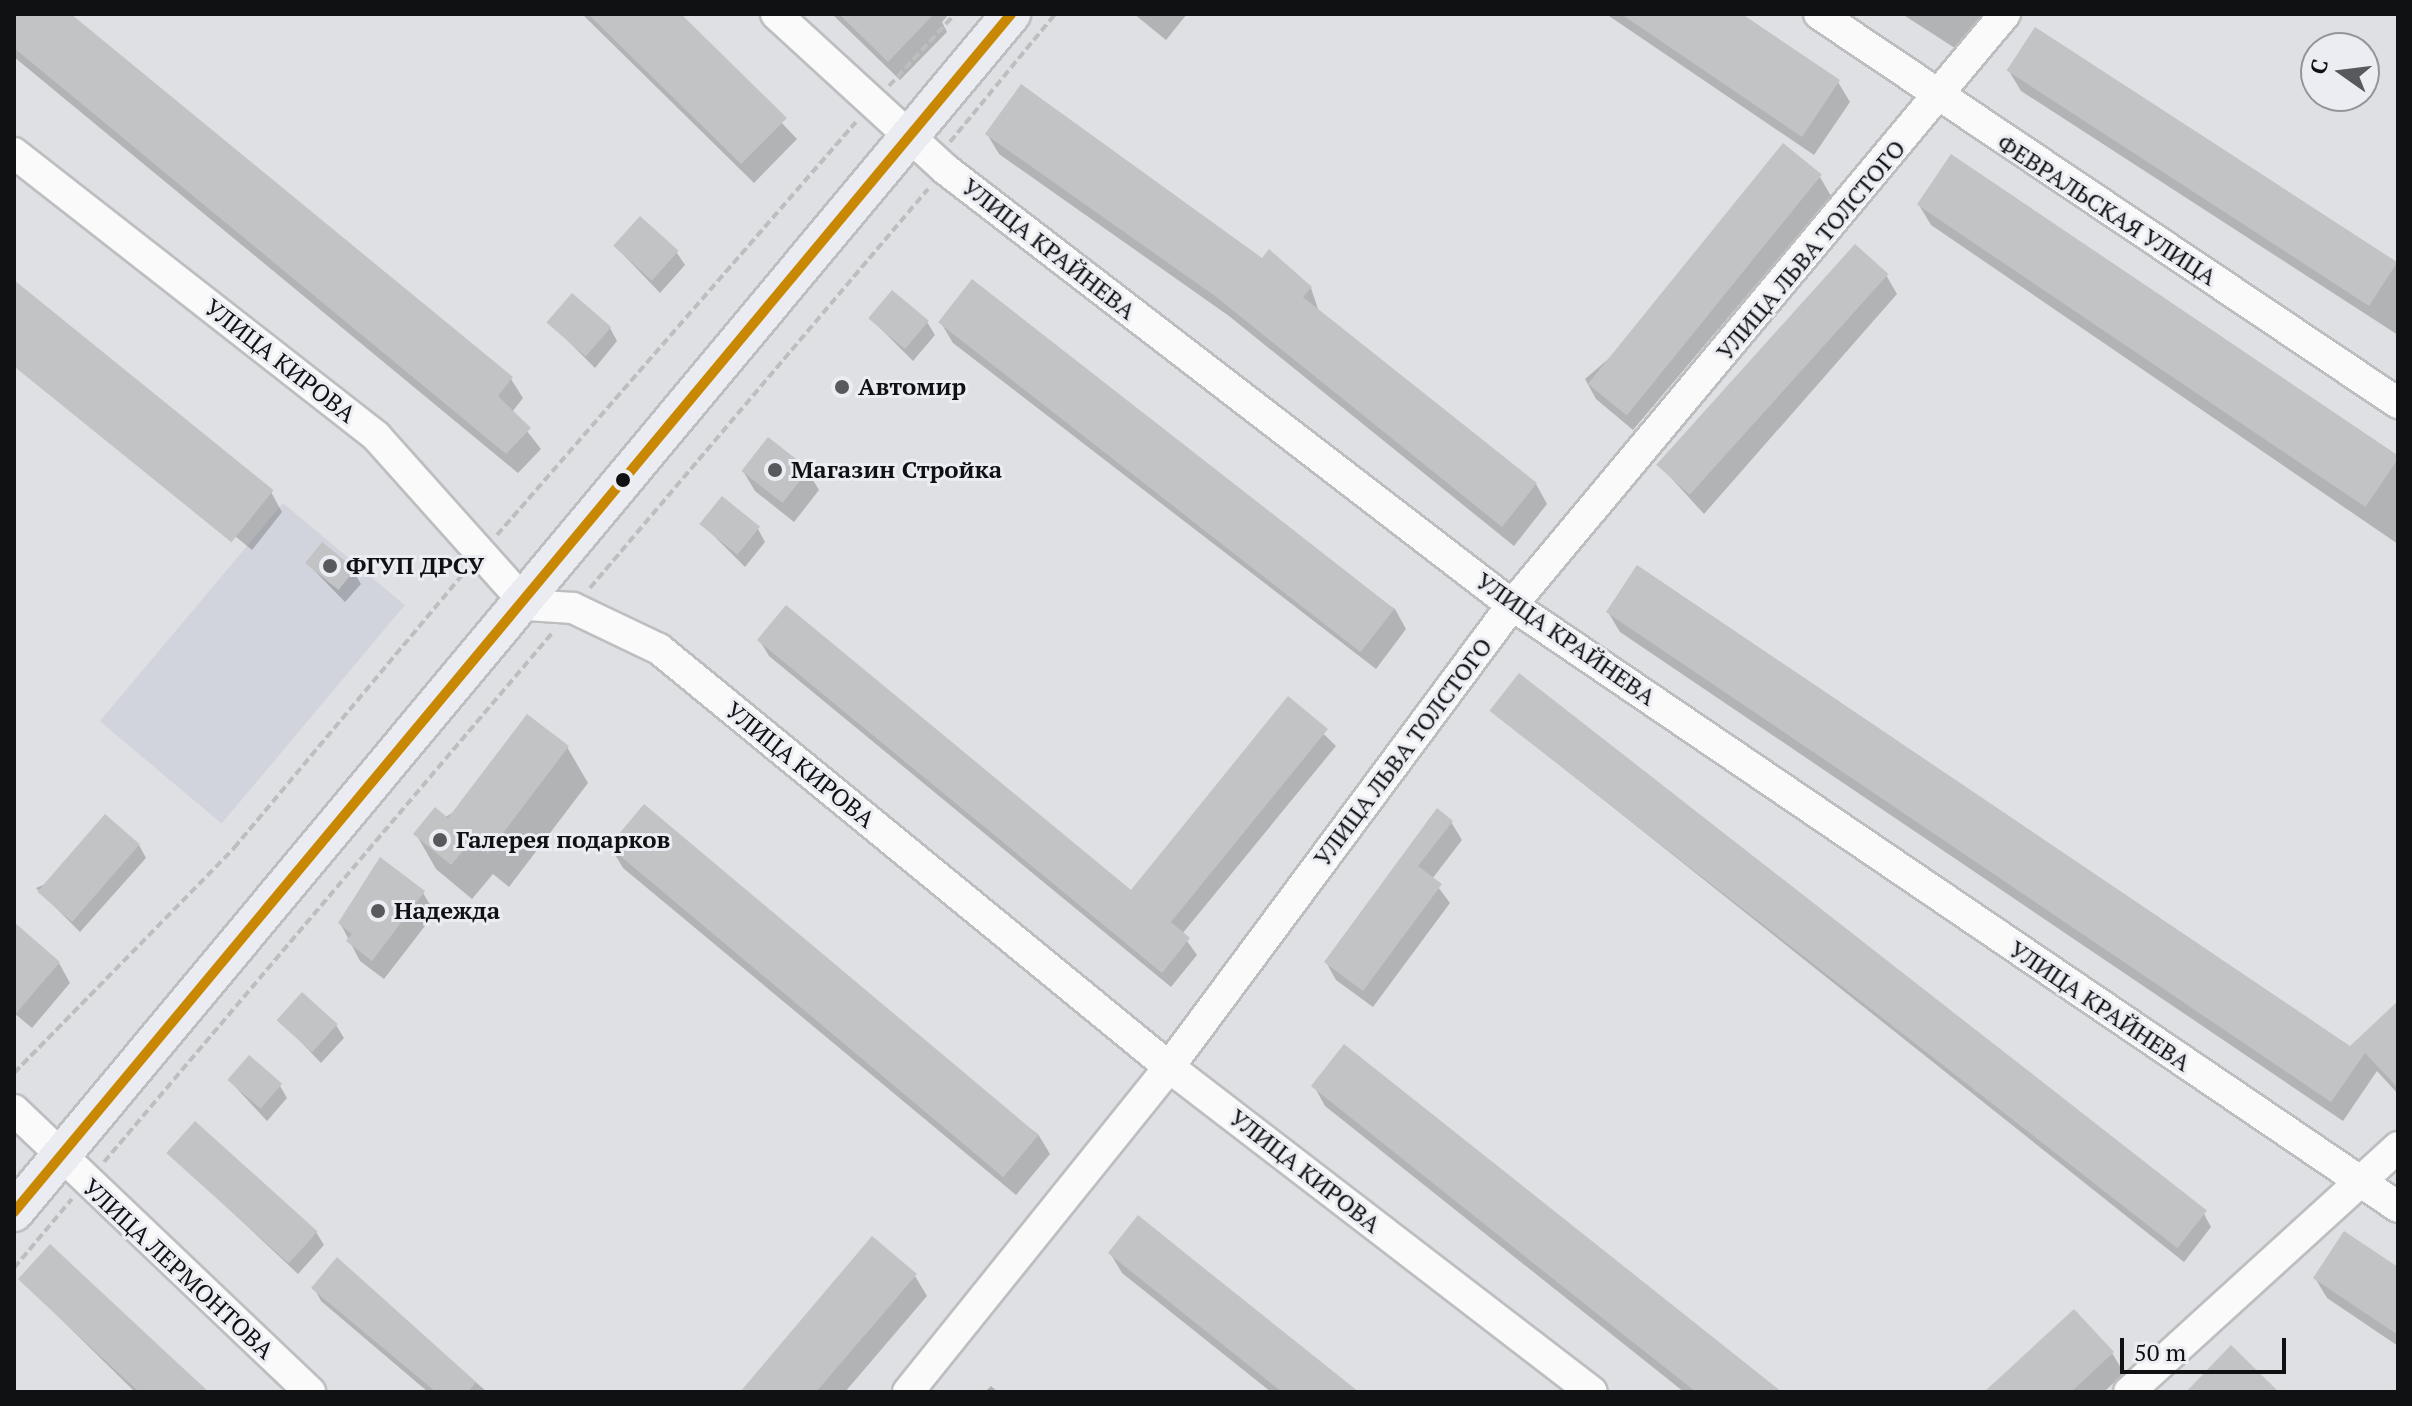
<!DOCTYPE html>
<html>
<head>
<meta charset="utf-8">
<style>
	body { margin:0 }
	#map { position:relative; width:2412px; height:1406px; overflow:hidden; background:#dfe0e3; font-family:"PT Serif",serif }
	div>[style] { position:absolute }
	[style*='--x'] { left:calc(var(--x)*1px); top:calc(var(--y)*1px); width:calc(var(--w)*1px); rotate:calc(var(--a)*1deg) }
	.built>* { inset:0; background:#d1d4dc; transform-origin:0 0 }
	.shadow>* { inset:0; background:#0003 }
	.building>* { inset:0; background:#c2c3c5; transform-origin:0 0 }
	.path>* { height:4px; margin-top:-2px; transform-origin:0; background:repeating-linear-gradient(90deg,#bebebf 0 8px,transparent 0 12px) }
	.roads { filter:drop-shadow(2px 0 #bdbec0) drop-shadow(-2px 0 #bdbec0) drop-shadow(0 2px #bdbec0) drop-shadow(0 -2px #bdbec0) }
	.minor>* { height:30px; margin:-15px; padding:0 15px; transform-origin:15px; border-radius:15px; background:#fafafb }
	.major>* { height:38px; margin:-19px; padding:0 19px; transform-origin:19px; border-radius:19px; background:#eaecf1 }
	.bus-1>* { height:10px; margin:-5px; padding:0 5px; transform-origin:5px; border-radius:5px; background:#c98804 }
	.dots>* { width:22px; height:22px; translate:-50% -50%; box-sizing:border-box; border:4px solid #ebedf2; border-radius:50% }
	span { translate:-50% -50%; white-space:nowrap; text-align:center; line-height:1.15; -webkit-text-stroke:6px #ebedf2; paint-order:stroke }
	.street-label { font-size:24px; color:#101113 }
	.poi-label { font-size:24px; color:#101113; font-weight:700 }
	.left { translate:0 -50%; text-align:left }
	.frame { position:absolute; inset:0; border:16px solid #101113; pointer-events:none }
	.north { position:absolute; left:2300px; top:32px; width:80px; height:80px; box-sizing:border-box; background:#ebedf2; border:2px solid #939599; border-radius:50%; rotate:284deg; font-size:22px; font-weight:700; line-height:32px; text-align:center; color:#101113 }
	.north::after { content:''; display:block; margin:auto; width:28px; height:36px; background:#58595c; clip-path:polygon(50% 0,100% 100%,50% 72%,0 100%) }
	.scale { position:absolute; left:2120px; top:1338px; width:166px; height:36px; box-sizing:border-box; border:4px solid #101113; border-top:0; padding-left:10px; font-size:24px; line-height:28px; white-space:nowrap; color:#101113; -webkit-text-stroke:6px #ebedf2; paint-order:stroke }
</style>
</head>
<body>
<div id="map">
	<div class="built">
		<i style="left:283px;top:503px;width:159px;height:285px;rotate:40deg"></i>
	</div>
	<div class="shadow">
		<i style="clip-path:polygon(14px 14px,68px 14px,511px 379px,523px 398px,512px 412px,541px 449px,518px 473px,14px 57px)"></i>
		<i style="clip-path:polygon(582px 14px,678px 14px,797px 139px,754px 183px)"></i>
		<i style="clip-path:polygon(832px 14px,949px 14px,942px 22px,947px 32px,900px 80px)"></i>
		<i style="clip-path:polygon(1134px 14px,1187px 14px,1166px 40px)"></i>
		<i style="clip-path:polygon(1606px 14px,1739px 14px,1838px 82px,1850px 102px,1814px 155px)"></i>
		<i style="clip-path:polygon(1902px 14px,1986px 14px,1961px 52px)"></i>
		<i style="clip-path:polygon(2009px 71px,2398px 265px,2398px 335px,2021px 91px)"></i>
		<i style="clip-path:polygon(987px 134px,1311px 288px,1319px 312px,1536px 484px,1547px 504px,1514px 546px,1229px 316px,999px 154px)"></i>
		<i style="clip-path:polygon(1820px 177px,1831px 196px,1633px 430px,1596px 399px,1585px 379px)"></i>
		<i style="clip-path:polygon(1919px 205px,2398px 461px,2398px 544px,1931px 225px)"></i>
		<i style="clip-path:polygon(615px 246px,677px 253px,685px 265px,660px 293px)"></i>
		<i style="clip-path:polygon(1886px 275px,1897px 294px,1704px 514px,1662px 468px)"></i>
		<i style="clip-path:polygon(14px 283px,271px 492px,282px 512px,252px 550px,14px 356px)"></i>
		<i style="clip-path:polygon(871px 319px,927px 322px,935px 335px,913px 361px)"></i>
		<i style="clip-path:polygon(550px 323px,610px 328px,617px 341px,595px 368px)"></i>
		<i style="clip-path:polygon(941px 323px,1395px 609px,1406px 629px,1376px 669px,953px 343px)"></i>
		<i style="clip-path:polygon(807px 470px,819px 490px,794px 522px,755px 491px,743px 471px)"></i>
		<i style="clip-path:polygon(702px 524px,758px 529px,765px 542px,745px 567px)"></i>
		<i style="clip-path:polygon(307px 563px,353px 571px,361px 584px,345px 602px)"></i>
		<i style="clip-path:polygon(1608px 612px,2350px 1049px,2398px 1004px,2398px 1094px,2377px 1071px,2343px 1121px,1620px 632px)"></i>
		<i style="clip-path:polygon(760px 641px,1131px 892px,1288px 699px,1336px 746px,1182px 934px,1197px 955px,1171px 987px,769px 656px)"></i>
		<i style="clip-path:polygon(1492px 711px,2204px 1214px,2211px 1227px,2184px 1262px)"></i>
		<i style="clip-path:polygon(567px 747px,588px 783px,509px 887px,493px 874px,472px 899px,436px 869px,416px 834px)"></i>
		<i style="clip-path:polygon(1451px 822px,1462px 840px,1432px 879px,1450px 903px,1373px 1007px,1336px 980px,1326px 962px)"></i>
		<i style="clip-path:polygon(139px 845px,146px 858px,80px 932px,36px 888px)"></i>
		<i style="clip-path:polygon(611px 848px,1038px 1134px,1050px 1154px,1016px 1195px,623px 868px)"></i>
		<i style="clip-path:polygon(381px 860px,423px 893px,435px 913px,384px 979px,360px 961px,340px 923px)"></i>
		<i style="clip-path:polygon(14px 925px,59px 963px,70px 983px,32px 1028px,14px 1013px)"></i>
		<i style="clip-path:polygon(280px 1020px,336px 1025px,344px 1038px,321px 1063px)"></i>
		<i style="clip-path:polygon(229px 1080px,280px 1086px,287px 1098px,267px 1121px)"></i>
		<i style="clip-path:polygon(1314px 1086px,1778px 1392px,1684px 1392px,1325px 1106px)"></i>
		<i style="clip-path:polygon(169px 1153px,316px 1232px,324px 1245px,298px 1274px)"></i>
		<i style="clip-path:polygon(1110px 1253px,1356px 1392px,1271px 1392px,1122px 1273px)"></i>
		<i style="clip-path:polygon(337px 1260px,487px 1392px,428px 1392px,321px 1301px,314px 1288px)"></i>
		<i style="clip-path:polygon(2398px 1269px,2398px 1346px,2327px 1298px,2315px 1278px)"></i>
		<i style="clip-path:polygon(915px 1276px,927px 1296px,845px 1392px,742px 1392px)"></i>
		<i style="clip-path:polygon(21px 1280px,206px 1392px,135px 1392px)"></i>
		<i style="clip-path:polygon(2112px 1353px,2124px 1373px,2104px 1392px,1987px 1392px)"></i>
		<i style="clip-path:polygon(991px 1386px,998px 1392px,985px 1392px)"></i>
	</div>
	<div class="building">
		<i style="clip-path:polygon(14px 14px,71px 14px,513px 377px,498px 396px,531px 428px,506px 454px,14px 48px)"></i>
		<i style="clip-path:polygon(588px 14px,681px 14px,787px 118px,741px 164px)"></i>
		<i style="clip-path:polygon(839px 14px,934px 14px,888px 62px)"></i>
		<i style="clip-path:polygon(1621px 14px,1742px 14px,1840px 80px,1802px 137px)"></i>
		<i style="left:2035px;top:27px;width:432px;height:52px;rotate:33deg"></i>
		<i style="clip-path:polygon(1021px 84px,1262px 258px,1269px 249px,1312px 287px,1303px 297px,1537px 483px,1502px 527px,1215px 296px,985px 134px)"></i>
		<i style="left:1783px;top:143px;width:50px;height:310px;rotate:39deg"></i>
		<i style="left:1951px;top:154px;width:541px;height:61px;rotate:34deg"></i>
		<i style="left:640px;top:216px;width:52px;height:40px;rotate:42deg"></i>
		<i style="left:1855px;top:244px;width:45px;height:297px;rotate:42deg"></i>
		<i style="left:972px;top:279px;width:536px;height:55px;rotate:38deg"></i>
		<i style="left:14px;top:280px;width:334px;height:67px;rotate:39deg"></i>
		<i style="left:892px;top:290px;width:48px;height:37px;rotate:40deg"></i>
		<i style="left:572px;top:293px;width:52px;height:39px;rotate:41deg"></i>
		<i style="left:768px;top:437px;width:52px;height:43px;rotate:38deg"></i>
		<i style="left:722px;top:496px;width:49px;height:36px;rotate:39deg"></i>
		<i style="left:322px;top:542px;width:43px;height:27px;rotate:39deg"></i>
		<i style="clip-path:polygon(1637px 565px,2350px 1046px,2398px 1001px,2398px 1088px,2365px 1053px,2331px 1102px,1606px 612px)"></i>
		<i style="clip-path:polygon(786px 605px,1131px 890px,1288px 696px,1328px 729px,1171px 922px,1190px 938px,1162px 973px,757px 640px)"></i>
		<i style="left:1519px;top:673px;width:873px;height:48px;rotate:38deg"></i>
		<i style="clip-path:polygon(527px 714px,569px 746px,488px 853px,472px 840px,451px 865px,413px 834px,435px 807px,448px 818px)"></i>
		<i style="left:644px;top:804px;width:515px;height:55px;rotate:40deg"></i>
		<i style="clip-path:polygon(1437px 808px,1453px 821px,1418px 866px,1442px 884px,1363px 991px,1324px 962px)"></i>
		<i style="left:105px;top:814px;width:46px;height:103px;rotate:41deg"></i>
		<i style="clip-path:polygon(380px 857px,425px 891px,372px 961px,346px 941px,352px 934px,338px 923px)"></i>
		<i style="clip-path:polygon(14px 922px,60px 962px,14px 1016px)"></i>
		<i style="left:302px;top:992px;width:48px;height:38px;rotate:42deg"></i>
		<i style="clip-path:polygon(1344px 1044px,1451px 1129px,1782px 1392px,1696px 1392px,1596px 1313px,1311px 1086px)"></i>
		<i style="left:249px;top:1055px;width:44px;height:33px;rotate:41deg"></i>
		<i style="left:195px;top:1121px;width:165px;height:43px;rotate:42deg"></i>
		<i style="clip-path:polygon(1138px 1215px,1180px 1249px,1359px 1392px,1282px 1392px,1108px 1253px)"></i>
		<i style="clip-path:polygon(2344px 1231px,2398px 1267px,2398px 1335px,2313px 1278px)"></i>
		<i style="clip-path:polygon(872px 1236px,917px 1274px,883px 1314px,816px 1392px,740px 1392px)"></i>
		<i style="clip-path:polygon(50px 1244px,170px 1356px,209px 1392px,139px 1392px,36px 1296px,18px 1279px)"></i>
		<i style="clip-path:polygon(337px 1257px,476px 1382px,468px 1392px,436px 1392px,311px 1288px)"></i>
		<i style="clip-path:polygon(2074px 1309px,2114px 1352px,2071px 1392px,1984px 1392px)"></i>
		<i style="clip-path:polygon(2231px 1345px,2279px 1392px,2186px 1392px)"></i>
	</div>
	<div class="path">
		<i style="--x:889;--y:86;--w:98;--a:-47.5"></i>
		<i style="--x:950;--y:142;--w:166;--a:-50.6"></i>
		<i style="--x:497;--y:535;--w:547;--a:-49"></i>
		<i style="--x:590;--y:588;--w:523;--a:-49.73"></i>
		<i style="--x:14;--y:1073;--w:315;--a:-45.6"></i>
		<i style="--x:234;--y:848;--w:360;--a:-50.1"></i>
		<i style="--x:104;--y:1162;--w:695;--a:-49.73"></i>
		<i style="--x:14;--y:1268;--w:90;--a:-50"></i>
	</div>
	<div class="roads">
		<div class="minor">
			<i style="--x:776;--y:14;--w:229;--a:42.5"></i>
			<i style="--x:945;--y:169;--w:715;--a:37.56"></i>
			<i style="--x:1512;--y:605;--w:1071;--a:34.19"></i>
			<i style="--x:1819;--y:14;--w:698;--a:33.9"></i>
			<i style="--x:14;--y:153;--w:459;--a:38"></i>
			<i style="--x:376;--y:436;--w:227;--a:48.2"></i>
			<i style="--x:527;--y:605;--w:46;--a:3.7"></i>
			<i style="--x:573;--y:608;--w:95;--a:25.5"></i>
			<i style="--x:659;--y:649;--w:659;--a:39.34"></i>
			<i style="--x:1169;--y:1067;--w:533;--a:37.54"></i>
			<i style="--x:14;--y:1110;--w:409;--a:43.6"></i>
			<i style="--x:908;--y:1392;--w:417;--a:-51.2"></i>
			<i style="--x:1169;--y:1067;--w:575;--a:-53.41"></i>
			<i style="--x:1512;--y:605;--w:770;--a:-50.17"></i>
			<i style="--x:2129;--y:1392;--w:364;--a:-42.3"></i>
		</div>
		<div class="major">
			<i style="--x:14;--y:1212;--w:1559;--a:-50.23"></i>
		</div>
	</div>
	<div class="bus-1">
		<i style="--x:14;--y:1212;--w:1559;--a:-50.23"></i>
	</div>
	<div class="dots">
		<i style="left:842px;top:387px;background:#58595c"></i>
		<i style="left:775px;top:470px;background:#58595c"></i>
		<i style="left:623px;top:480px;background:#101113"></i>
		<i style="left:330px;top:566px;background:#58595c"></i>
		<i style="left:440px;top:840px;background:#58595c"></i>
		<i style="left:378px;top:911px;background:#58595c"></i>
	</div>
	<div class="street-label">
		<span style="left:2107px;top:210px;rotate:33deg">ФЕВРАЛЬСКАЯ УЛИЦА</span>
		<span style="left:1049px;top:249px;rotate:38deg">УЛИЦА КРАЙНЕВА</span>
		<span style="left:1811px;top:250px;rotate:-50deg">УЛИЦА ЛЬВА ТОЛСТОГО</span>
		<span style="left:280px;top:361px;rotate:38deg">УЛИЦА КИРОВА</span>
		<span style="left:1566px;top:639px;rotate:35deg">УЛИЦА КРАЙНЕВА</span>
		<span style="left:1403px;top:752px;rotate:-53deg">УЛИЦА ЛЬВА ТОЛСТОГО</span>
		<span style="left:800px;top:765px;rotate:39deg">УЛИЦА КИРОВА</span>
		<span style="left:2100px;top:1006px;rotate:34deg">УЛИЦА КРАЙНЕВА</span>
		<span style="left:1305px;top:1171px;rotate:38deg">УЛИЦА КИРОВА</span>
		<span style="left:178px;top:1269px;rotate:43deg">УЛИЦА ЛЕРМОНТОВА</span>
	</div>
	<div class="poi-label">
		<span class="left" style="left:858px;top:387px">Автомир</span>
		<span class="left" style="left:791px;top:470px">Магазин Стройка</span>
		<span class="left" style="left:346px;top:566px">ФГУП ДРСУ</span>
		<span class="left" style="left:456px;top:840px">Галерея подарков</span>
		<span class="left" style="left:394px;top:911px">Надежда</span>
	</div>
	<div class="frame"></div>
	<div class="north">С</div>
	<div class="scale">50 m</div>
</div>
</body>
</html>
